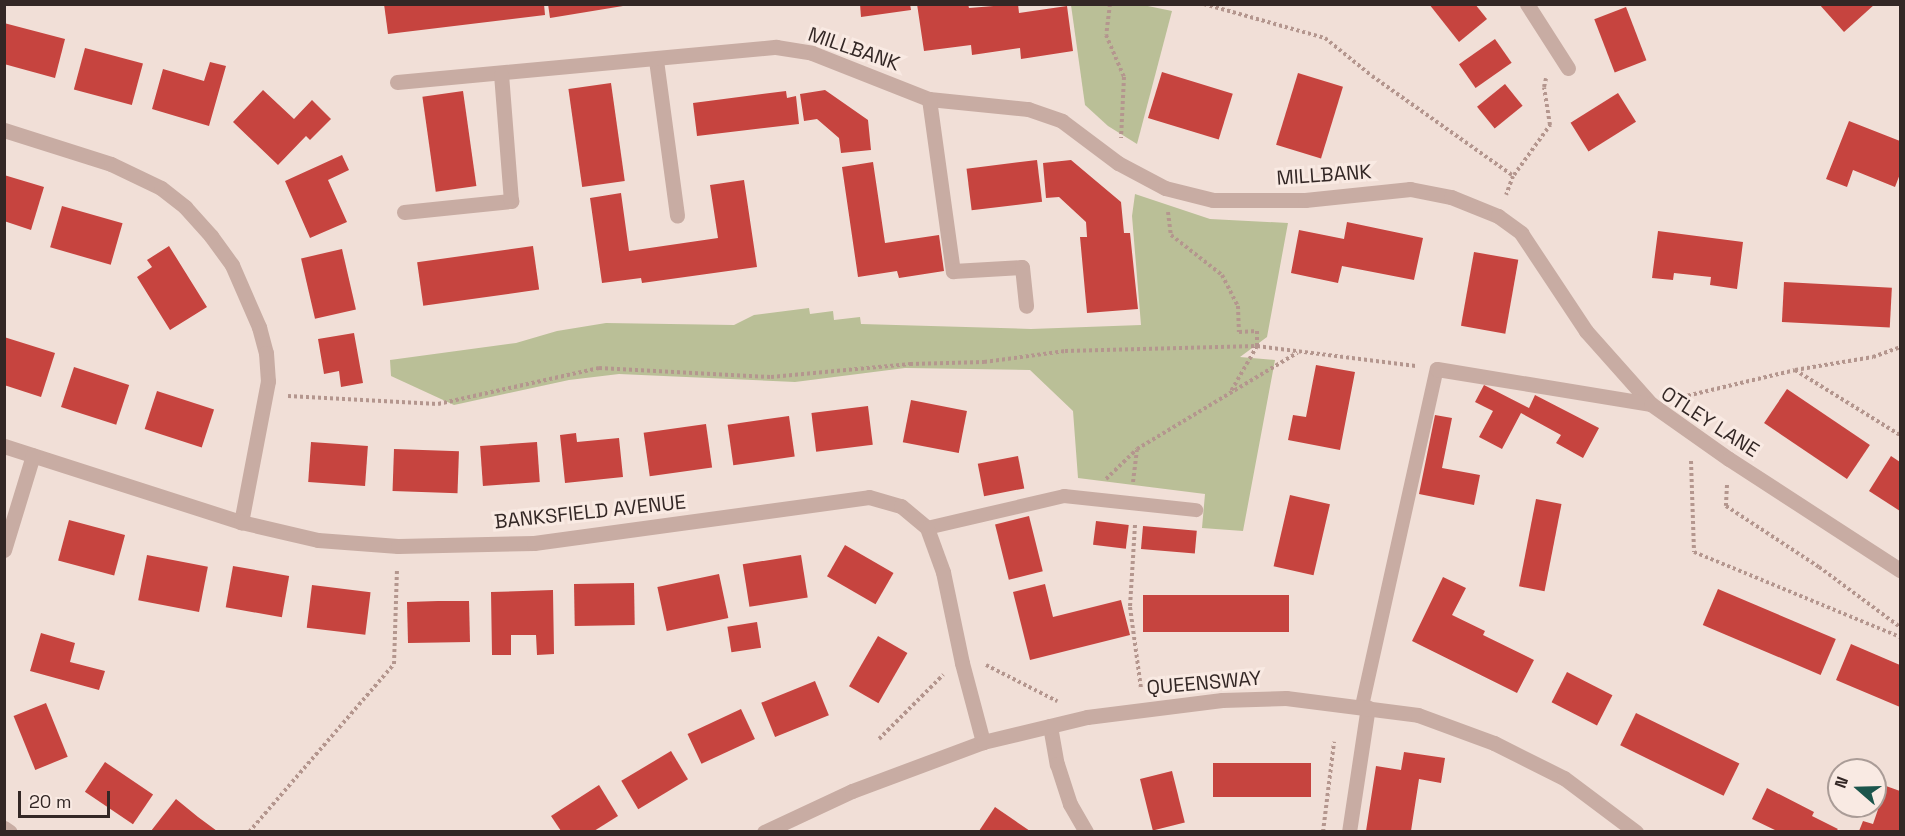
<!DOCTYPE html>
<html>
<head>
<meta charset="utf-8">
<style>
	body { margin:0 }
	#map { position:relative; width:1905px; height:836px; overflow:hidden; background:#f1dfd7; font-family:"Space Grotesk",sans-serif }
	div>[style] { position:absolute }
	[style*='--x'] { left:calc(var(--x)*1px); top:calc(var(--y)*1px); width:calc(var(--w)*1px); rotate:calc(var(--a)*1deg) }
	.green>* { inset:0; background:#babf97 }
	.building>* { inset:0; background:#c6443f; transform-origin:0 0 }
	.path>* { height:4px; margin-top:-2px; transform-origin:0; background:repeating-linear-gradient(90deg,#b4968e 0 3px,transparent 0 6px) }
	.service>* { height:14px; margin:-7px; padding:0 7px; transform-origin:7px; border-radius:7px; background:#c8aca3 }
	.minor>* { height:15px; margin:-7.5px; padding:0 7.5px; transform-origin:7.5px; border-radius:7.5px; background:#c8aca3 }
	.tertiary>* { height:15px; margin:-7.5px; padding:0 7.5px; transform-origin:7.5px; border-radius:7.5px; background:#c8aca3 }
	span { translate:-50% -50%; white-space:nowrap; text-align:center; line-height:1.15; -webkit-text-stroke:6px #f9eae3; paint-order:stroke }
	.street-label { font-size:20px; color:#332725 }
	.frame { position:absolute; inset:0; border:6px solid #332725; pointer-events:none }
	.north { position:absolute; left:1827px; top:758px; width:60px; height:60px; box-sizing:border-box; background:#f9eae3; border:2px solid #aa9c97; border-radius:50%; rotate:290deg; font-size:16px; font-weight:700; line-height:24px; text-align:center; color:#332725 }
	.north::after { content:''; display:block; margin:auto; width:21px; height:27px; background:#1b554c; clip-path:polygon(50% 0,100% 100%,50% 72%,0 100%) }
	.scale { position:absolute; left:18px; top:791px; width:92px; height:27px; box-sizing:border-box; border:3px solid #332725; border-top:0; padding-left:8px; font-size:18px; line-height:21px; white-space:nowrap; color:#332725; -webkit-text-stroke:4px #f9eae3; paint-order:stroke }
</style>
</head>
<body>
<div id="map">
	<div class="green">
		<i style="clip-path:polygon(1071px 5px,1143px 5px,1172px 11px,1137px 144px,1108px 126px,1085px 105px)"></i>
		<i style="clip-path:polygon(1135px 194px,1210px 219px,1288px 223px,1267px 337px,1240px 357px,1275px 360px,1243px 531px,1202px 528px,1205px 494px,1078px 478px,1073px 411px,1030px 370px,905px 368px,795px 382px,619px 374px,569px 380px,454px 405px,391px 376px,390px 360px,516px 343px,557px 331px,606px 323px,734px 325px,754px 315px,809px 308px,810px 314px,833px 311px,834px 320px,860px 317px,861px 324px,1031px 329px,1141px 325px,1132px 216px)"></i>
	</div>
	<div class="building">
		<i style="clip-path:polygon(384px 4px,544px 4px,545px 15px,388px 34px)"></i>
		<i style="clip-path:polygon(548px 4px,623px 4px,623px 6px,550px 18px)"></i>
		<i style="clip-path:polygon(860px 4px,910px 4px,911px 10px,861px 17px)"></i>
		<i style="clip-path:polygon(917px 4px,968px 4px,969px 8px,1018px 4px,1019px 13px,1067px 6px,1073px 51px,1021px 59px,1020px 48px,972px 55px,971px 45px,924px 51px)"></i>
		<i style="clip-path:polygon(1429px 4px,1475px 4px,1487px 19px,1459px 42px)"></i>
		<i style="clip-path:polygon(1819px 4px,1875px 4px,1844px 32px)"></i>
		<i style="left:1626px;top:7px;width:57px;height:34px;rotate:69deg"></i>
		<i style="clip-path:polygon(4px 23px,65px 39px,55px 78px,4px 64px)"></i>
		<i style="left:1495px;top:39px;width:29px;height:44px;rotate:55deg"></i>
		<i style="left:85px;top:48px;width:60px;height:43px;rotate:15deg"></i>
		<i style="clip-path:polygon(210px 62px,226px 66px,209px 126px,152px 109px,163px 69px,204px 81px)"></i>
		<i style="left:1162px;top:72px;width:74px;height:48px;rotate:17deg"></i>
		<i style="left:1298px;top:73px;width:47px;height:75px;rotate:17deg"></i>
		<i style="left:611px;top:83px;width:99px;height:43px;rotate:82deg"></i>
		<i style="left:1505px;top:84px;width:28px;height:36px;rotate:51deg"></i>
		<i style="clip-path:polygon(263px 90px,294px 119px,312px 100px,331px 119px,310px 140px,306px 136px,278px 165px,233px 122px)"></i>
		<i style="clip-path:polygon(825px 90px,868px 120px,871px 150px,841px 153px,839px 138px,817px 119px,804px 121px,800px 94px)"></i>
		<i style="left:463px;top:91px;width:96px;height:41px;rotate:82deg"></i>
		<i style="clip-path:polygon(786px 91px,787px 98px,796px 96px,799px 124px,697px 136px,693px 103px)"></i>
		<i style="left:1618px;top:93px;width:34px;height:56px;rotate:58deg"></i>
		<i style="clip-path:polygon(1849px 121px,1900px 141px,1900px 174px,1895px 187px,1853px 170px,1847px 187px,1826px 179px)"></i>
		<i style="clip-path:polygon(342px 155px,349px 170px,328px 180px,347px 222px,310px 238px,285px 181px)"></i>
		<i style="left:1037px;top:160px;width:42px;height:71px;rotate:83deg"></i>
		<i style="clip-path:polygon(1071px 160px,1121px 202px,1124px 233px,1130px 233px,1138px 309px,1087px 313px,1080px 237px,1087px 237px,1086px 222px,1059px 197px,1046px 198px,1043px 163px)"></i>
		<i style="clip-path:polygon(873px 162px,885px 243px,939px 235px,944px 271px,899px 278px,897px 271px,858px 277px,842px 167px)"></i>
		<i style="clip-path:polygon(4px 175px,44px 187px,31px 230px,4px 221px)"></i>
		<i style="clip-path:polygon(744px 180px,757px 267px,642px 283px,641px 278px,602px 283px,590px 198px,621px 193px,629px 251px,718px 238px,710px 185px)"></i>
		<i style="left:62px;top:206px;width:63px;height:43px;rotate:16deg"></i>
		<i style="clip-path:polygon(1347px 222px,1423px 238px,1414px 280px,1342px 266px,1338px 283px,1291px 273px,1299px 230px,1344px 239px)"></i>
		<i style="clip-path:polygon(1658px 231px,1743px 242px,1737px 289px,1710px 285px,1711px 277px,1674px 273px,1673px 280px,1652px 278px)"></i>
		<i style="clip-path:polygon(169px 246px,207px 307px,170px 330px,137px 277px,152px 267px,147px 260px)"></i>
		<i style="left:533px;top:246px;width:44px;height:117px;rotate:82deg"></i>
		<i style="left:342px;top:249px;width:62px;height:42px;rotate:77deg"></i>
		<i style="left:1474px;top:252px;width:45px;height:75px;rotate:10deg"></i>
		<i style="left:1784px;top:282px;width:108px;height:40px;rotate:3deg"></i>
		<i style="clip-path:polygon(354px 333px,363px 383px,341px 387px,339px 371px,324px 374px,318px 339px)"></i>
		<i style="clip-path:polygon(4px 337px,55px 353px,41px 397px,4px 385px)"></i>
		<i style="clip-path:polygon(1316px 365px,1355px 372px,1340px 450px,1288px 440px,1293px 415px,1306px 417px)"></i>
		<i style="left:74px;top:367px;width:58px;height:42px;rotate:18deg"></i>
		<i style="clip-path:polygon(1484px 385px,1529px 408px,1535px 395px,1599px 428px,1583px 458px,1556px 443px,1561px 435px,1521px 413px,1502px 449px,1479px 437px,1493px 411px,1475px 402px)"></i>
		<i style="left:1787px;top:389px;width:100px;height:41px;rotate:34deg"></i>
		<i style="left:157px;top:391px;width:60px;height:40px;rotate:18deg"></i>
		<i style="left:911px;top:400px;width:57px;height:43px;rotate:11deg"></i>
		<i style="left:868px;top:406px;width:39px;height:57px;rotate:83deg"></i>
		<i style="clip-path:polygon(1435px 415px,1452px 418px,1442px 468px,1480px 475px,1474px 505px,1419px 494px)"></i>
		<i style="left:789px;top:416px;width:41px;height:62px;rotate:82deg"></i>
		<i style="left:706px;top:424px;width:44px;height:63px;rotate:82deg"></i>
		<i style="clip-path:polygon(576px 433px,577px 442px,619px 438px,623px 477px,565px 483px,560px 435px)"></i>
		<i style="left:311px;top:442px;width:57px;height:40px;rotate:4deg"></i>
		<i style="left:537px;top:442px;width:40px;height:57px;rotate:86deg"></i>
		<i style="left:394px;top:449px;width:65px;height:42px;rotate:2deg"></i>
		<i style="left:1018px;top:456px;width:33px;height:41px;rotate:79deg"></i>
		<i style="clip-path:polygon(1891px 456px,1900px 462px,1900px 511px,1869px 491px)"></i>
		<i style="left:1290px;top:495px;width:41px;height:73px;rotate:13deg"></i>
		<i style="left:1536px;top:499px;width:26px;height:89px;rotate:11deg"></i>
		<i style="left:1029px;top:516px;width:57px;height:35px;rotate:76deg"></i>
		<i style="left:69px;top:520px;width:58px;height:42px;rotate:15deg"></i>
		<i style="left:1096px;top:521px;width:33px;height:24px;rotate:7deg"></i>
		<i style="left:1143px;top:526px;width:54px;height:23px;rotate:5deg"></i>
		<i style="left:845px;top:545px;width:56px;height:36px;rotate:30deg"></i>
		<i style="left:147px;top:555px;width:62px;height:46px;rotate:11deg"></i>
		<i style="left:801px;top:555px;width:43px;height:59px;rotate:81deg"></i>
		<i style="left:233px;top:566px;width:57px;height:42px;rotate:10deg"></i>
		<i style="left:719px;top:574px;width:45px;height:63px;rotate:78deg"></i>
		<i style="clip-path:polygon(1443px 577px,1466px 588px,1452px 615px,1485px 631px,1483px 635px,1534px 660px,1517px 693px,1412px 641px)"></i>
		<i style="left:634px;top:583px;width:42px;height:60px;rotate:89deg"></i>
		<i style="clip-path:polygon(1045px 584px,1053px 617px,1121px 600px,1130px 635px,1030px 660px,1013px 592px)"></i>
		<i style="left:312px;top:585px;width:59px;height:43px;rotate:7deg"></i>
		<i style="left:1718px;top:589px;width:128px;height:39px;rotate:23deg"></i>
		<i style="clip-path:polygon(553px 590px,554px 654px,537px 655px,536px 635px,511px 635px,511px 655px,492px 655px,491px 592px)"></i>
		<i style="left:1289px;top:595px;width:37px;height:146px;rotate:90deg"></i>
		<i style="clip-path:polygon(438px 601px,469px 601px,470px 642px,408px 643px,407px 602px)"></i>
		<i style="left:757px;top:622px;width:26px;height:30px;rotate:81deg"></i>
		<i style="clip-path:polygon(41px 633px,75px 643px,70px 662px,105px 671px,99px 690px,30px 671px)"></i>
		<i style="left:878px;top:636px;width:34px;height:58px;rotate:30deg"></i>
		<i style="clip-path:polygon(1851px 644px,1900px 665px,1900px 707px,1836px 680px)"></i>
		<i style="left:1567px;top:672px;width:51px;height:34px;rotate:27deg"></i>
		<i style="left:815px;top:681px;width:37px;height:58px;rotate:68deg"></i>
		<i style="left:46px;top:703px;width:58px;height:35px;rotate:68deg"></i>
		<i style="left:741px;top:709px;width:33px;height:59px;rotate:65deg"></i>
		<i style="left:1636px;top:713px;width:115px;height:36px;rotate:26deg"></i>
		<i style="left:671px;top:751px;width:33px;height:58px;rotate:59deg"></i>
		<i style="clip-path:polygon(1404px 752px,1445px 758px,1441px 783px,1419px 779px,1411px 831px,1366px 831px,1376px 766px,1401px 770px)"></i>
		<i style="left:105px;top:762px;width:58px;height:36px;rotate:34deg"></i>
		<i style="left:1311px;top:763px;width:34px;height:98px;rotate:90deg"></i>
		<i style="left:1172px;top:771px;width:53px;height:33px;rotate:76deg"></i>
		<i style="clip-path:polygon(599px 785px,618px 816px,594px 831px,561px 831px,551px 816px)"></i>
		<i style="clip-path:polygon(1886px 786px,1900px 791px,1900px 831px,1859px 831px,1863px 821px,1873px 824px)"></i>
		<i style="clip-path:polygon(1767px 788px,1814px 812px,1812px 816px,1838px 829px,1836px 831px,1777px 831px,1752px 819px)"></i>
		<i style="clip-path:polygon(176px 799px,198px 817px,217px 831px,151px 831px)"></i>
		<i style="clip-path:polygon(995px 807px,1030px 831px,979px 831px)"></i>
	</div>
	<div class="path">
		<i style="--x:1110;--y:4;--w:31;--a:97"></i>
		<i style="--x:1106;--y:35;--w:46;--a:66.8"></i>
		<i style="--x:1124;--y:77;--w:61;--a:92.8"></i>
		<i style="--x:1204;--y:4;--w:126;--a:15.7"></i>
		<i style="--x:1325;--y:38;--w:60;--a:39"></i>
		<i style="--x:1372;--y:76;--w:173;--a:35.3"></i>
		<i style="--x:1513;--y:176;--w:20;--a:110"></i>
		<i style="--x:1514;--y:175;--w:62;--a:-54.2"></i>
		<i style="--x:1550;--y:125;--w:38;--a:-99"></i>
		<i style="--x:1544;--y:87;--w:9;--a:-77"></i>
		<i style="--x:1168;--y:212;--w:23;--a:83"></i>
		<i style="--x:1171;--y:235;--w:65;--a:38.1"></i>
		<i style="--x:1222;--y:275;--w:35;--a:63"></i>
		<i style="--x:1238;--y:306;--w:26;--a:88"></i>
		<i style="--x:1239;--y:332;--w:18;--a:-3"></i>
		<i style="--x:1257;--y:331;--w:15;--a:90"></i>
		<i style="--x:1257;--y:346;--w:54;--a:119.9"></i>
		<i style="--x:1795;--y:370;--w:123;--a:31.8"></i>
		<i style="--x:288;--y:396;--w:150;--a:3.1"></i>
		<i style="--x:438;--y:404;--w:165;--a:-12.6"></i>
		<i style="--x:599;--y:368;--w:172;--a:3"></i>
		<i style="--x:771;--y:377;--w:140;--a:-5.3"></i>
		<i style="--x:910;--y:364;--w:74;--a:-1.5"></i>
		<i style="--x:984;--y:362;--w:82;--a:-7.7"></i>
		<i style="--x:1065;--y:351;--w:192;--a:-1.5"></i>
		<i style="--x:1257;--y:346;--w:160;--a:7.2"></i>
		<i style="--x:1682;--y:397;--w:116;--a:-13.4"></i>
		<i style="--x:1795;--y:370;--w:79;--a:-9.5"></i>
		<i style="--x:1873;--y:357;--w:29;--a:-20"></i>
		<i style="--x:1691;--y:461;--w:91;--a:88.1"></i>
		<i style="--x:1694;--y:552;--w:223;--a:22.4"></i>
		<i style="--x:1106;--y:479;--w:43;--a:-44.1"></i>
		<i style="--x:1137;--y:449;--w:187;--a:-31"></i>
		<i style="--x:1133;--y:482;--w:32;--a:-83"></i>
		<i style="--x:1727;--y:485;--w:21;--a:93"></i>
		<i style="--x:1726;--y:506;--w:111;--a:33.3"></i>
		<i style="--x:1819;--y:567;--w:101;--a:36.5"></i>
		<i style="--x:1135;--y:525;--w:82;--a:93.5"></i>
		<i style="--x:1130;--y:607;--w:82;--a:82.3"></i>
		<i style="--x:986;--y:665;--w:80;--a:26.9"></i>
		<i style="--x:879;--y:739;--w:91;--a:-45"></i>
		<i style="--x:249;--y:832;--w:222;--a:-49.2"></i>
		<i style="--x:394;--y:664;--w:96;--a:-88.2"></i>
		<i style="--x:1323;--y:832;--w:91;--a:-83"></i>
	</div>
	<div class="service">
		<i style="--x:927;--y:528;--w:141;--a:-13.1"></i>
		<i style="--x:1064;--y:496;--w:133;--a:6.1"></i>
		<i style="--x:1362;--y:706;--w:345;--a:-77.5"></i>
	</div>
	<div class="minor">
		<i style="--x:1527;--y:4;--w:76;--a:57.4"></i>
		<i style="--x:656;--y:60;--w:157;--a:82.3"></i>
		<i style="--x:397;--y:82;--w:381;--a:-5.3"></i>
		<i style="--x:776;--y:47;--w:36;--a:9"></i>
		<i style="--x:812;--y:53;--w:126;--a:21.5"></i>
		<i style="--x:929;--y:99;--w:100;--a:5.8"></i>
		<i style="--x:1028;--y:109;--w:36;--a:19"></i>
		<i style="--x:1062;--y:121;--w:70;--a:36.9"></i>
		<i style="--x:1118;--y:163;--w:53;--a:28"></i>
		<i style="--x:1165;--y:188;--w:49;--a:14"></i>
		<i style="--x:1213;--y:200;--w:92;--a:0"></i>
		<i style="--x:1305;--y:200;--w:106;--a:-6"></i>
		<i style="--x:1410;--y:189;--w:42;--a:11"></i>
		<i style="--x:1451;--y:197;--w:51;--a:22"></i>
		<i style="--x:1498;--y:216;--w:29;--a:36"></i>
		<i style="--x:1521;--y:233;--w:118;--a:56.4"></i>
		<i style="--x:1586;--y:331;--w:98;--a:48.3"></i>
		<i style="--x:929;--y:99;--w:174;--a:82.1"></i>
		<i style="--x:953;--y:271;--w:69;--a:-3.3"></i>
		<i style="--x:1022;--y:267;--w:39;--a:84"></i>
		<i style="--x:4;--y:130;--w:112;--a:17.6"></i>
		<i style="--x:111;--y:164;--w:55;--a:25.6"></i>
		<i style="--x:161;--y:188;--w:31;--a:38"></i>
		<i style="--x:185;--y:207;--w:39;--a:48"></i>
		<i style="--x:211;--y:236;--w:36;--a:54"></i>
		<i style="--x:232;--y:265;--w:68;--a:66.5"></i>
		<i style="--x:259;--y:327;--w:27;--a:75"></i>
		<i style="--x:266;--y:353;--w:28;--a:86"></i>
		<i style="--x:268;--y:381;--w:144;--a:100.8"></i>
		<i style="--x:404;--y:212;--w:108;--a:-5.9"></i>
		<i style="--x:511;--y:201;--w:127;--a:-94.5"></i>
		<i style="--x:1437;--y:369;--w:217;--a:9.3"></i>
		<i style="--x:1651;--y:404;--w:95;--a:35.2"></i>
		<i style="--x:1729;--y:459;--w:204;--a:33"></i>
		<i style="--x:4;--y:446;--w:249;--a:17.8"></i>
		<i style="--x:241;--y:522;--w:79;--a:13.2"></i>
		<i style="--x:318;--y:540;--w:80;--a:4.3"></i>
		<i style="--x:398;--y:546;--w:136;--a:-1.3"></i>
		<i style="--x:534;--y:543;--w:338;--a:-7.8"></i>
		<i style="--x:869;--y:497;--w:33;--a:16"></i>
		<i style="--x:901;--y:506;--w:34;--a:40"></i>
		<i style="--x:927;--y:528;--w:47;--a:70"></i>
		<i style="--x:943;--y:572;--w:93;--a:78.2"></i>
		<i style="--x:962;--y:663;--w:82;--a:75.1"></i>
		<i style="--x:4;--y:550;--w:99;--a:-73"></i>
		<i style="--x:1050;--y:726;--w:39;--a:80"></i>
		<i style="--x:1057;--y:764;--w:42;--a:72"></i>
		<i style="--x:1070;--y:804;--w:32;--a:60"></i>
		<i style="--x:4;--y:828;--w:7;--a:34"></i>
		<i style="--x:1349;--y:832;--w:126;--a:-81.4"></i>
	</div>
	<div class="tertiary">
		<i style="--x:764;--y:832;--w:97;--a:-25"></i>
		<i style="--x:852;--y:791;--w:140;--a:-20.5"></i>
		<i style="--x:983;--y:742;--w:107;--a:-13.5"></i>
		<i style="--x:1087;--y:717;--w:136;--a:-7.2"></i>
		<i style="--x:1222;--y:700;--w:64;--a:-1.8"></i>
		<i style="--x:1286;--y:698;--w:133;--a:7.3"></i>
		<i style="--x:1418;--y:715;--w:81;--a:20.2"></i>
		<i style="--x:1494;--y:743;--w:78;--a:26.6"></i>
		<i style="--x:1564;--y:778;--w:90;--a:36.9"></i>
	</div>
	<div class="street-label">
		<span style="left:854px;top:49px;rotate:19deg">MILLBANK</span>
		<span style="left:1324px;top:175px;rotate:-4deg">MILLBANK</span>
		<span style="left:1710px;top:422px;rotate:33deg">OTLEY LANE</span>
		<span style="left:590px;top:512px;rotate:-6deg">BANKSFIELD AVENUE</span>
		<span style="left:1204px;top:683px;rotate:-5deg">QUEENSWAY</span>
	</div>
	<div class="frame"></div>
	<div class="north">N</div>
	<div class="scale">20 m</div>
</div>
</body>
</html>
